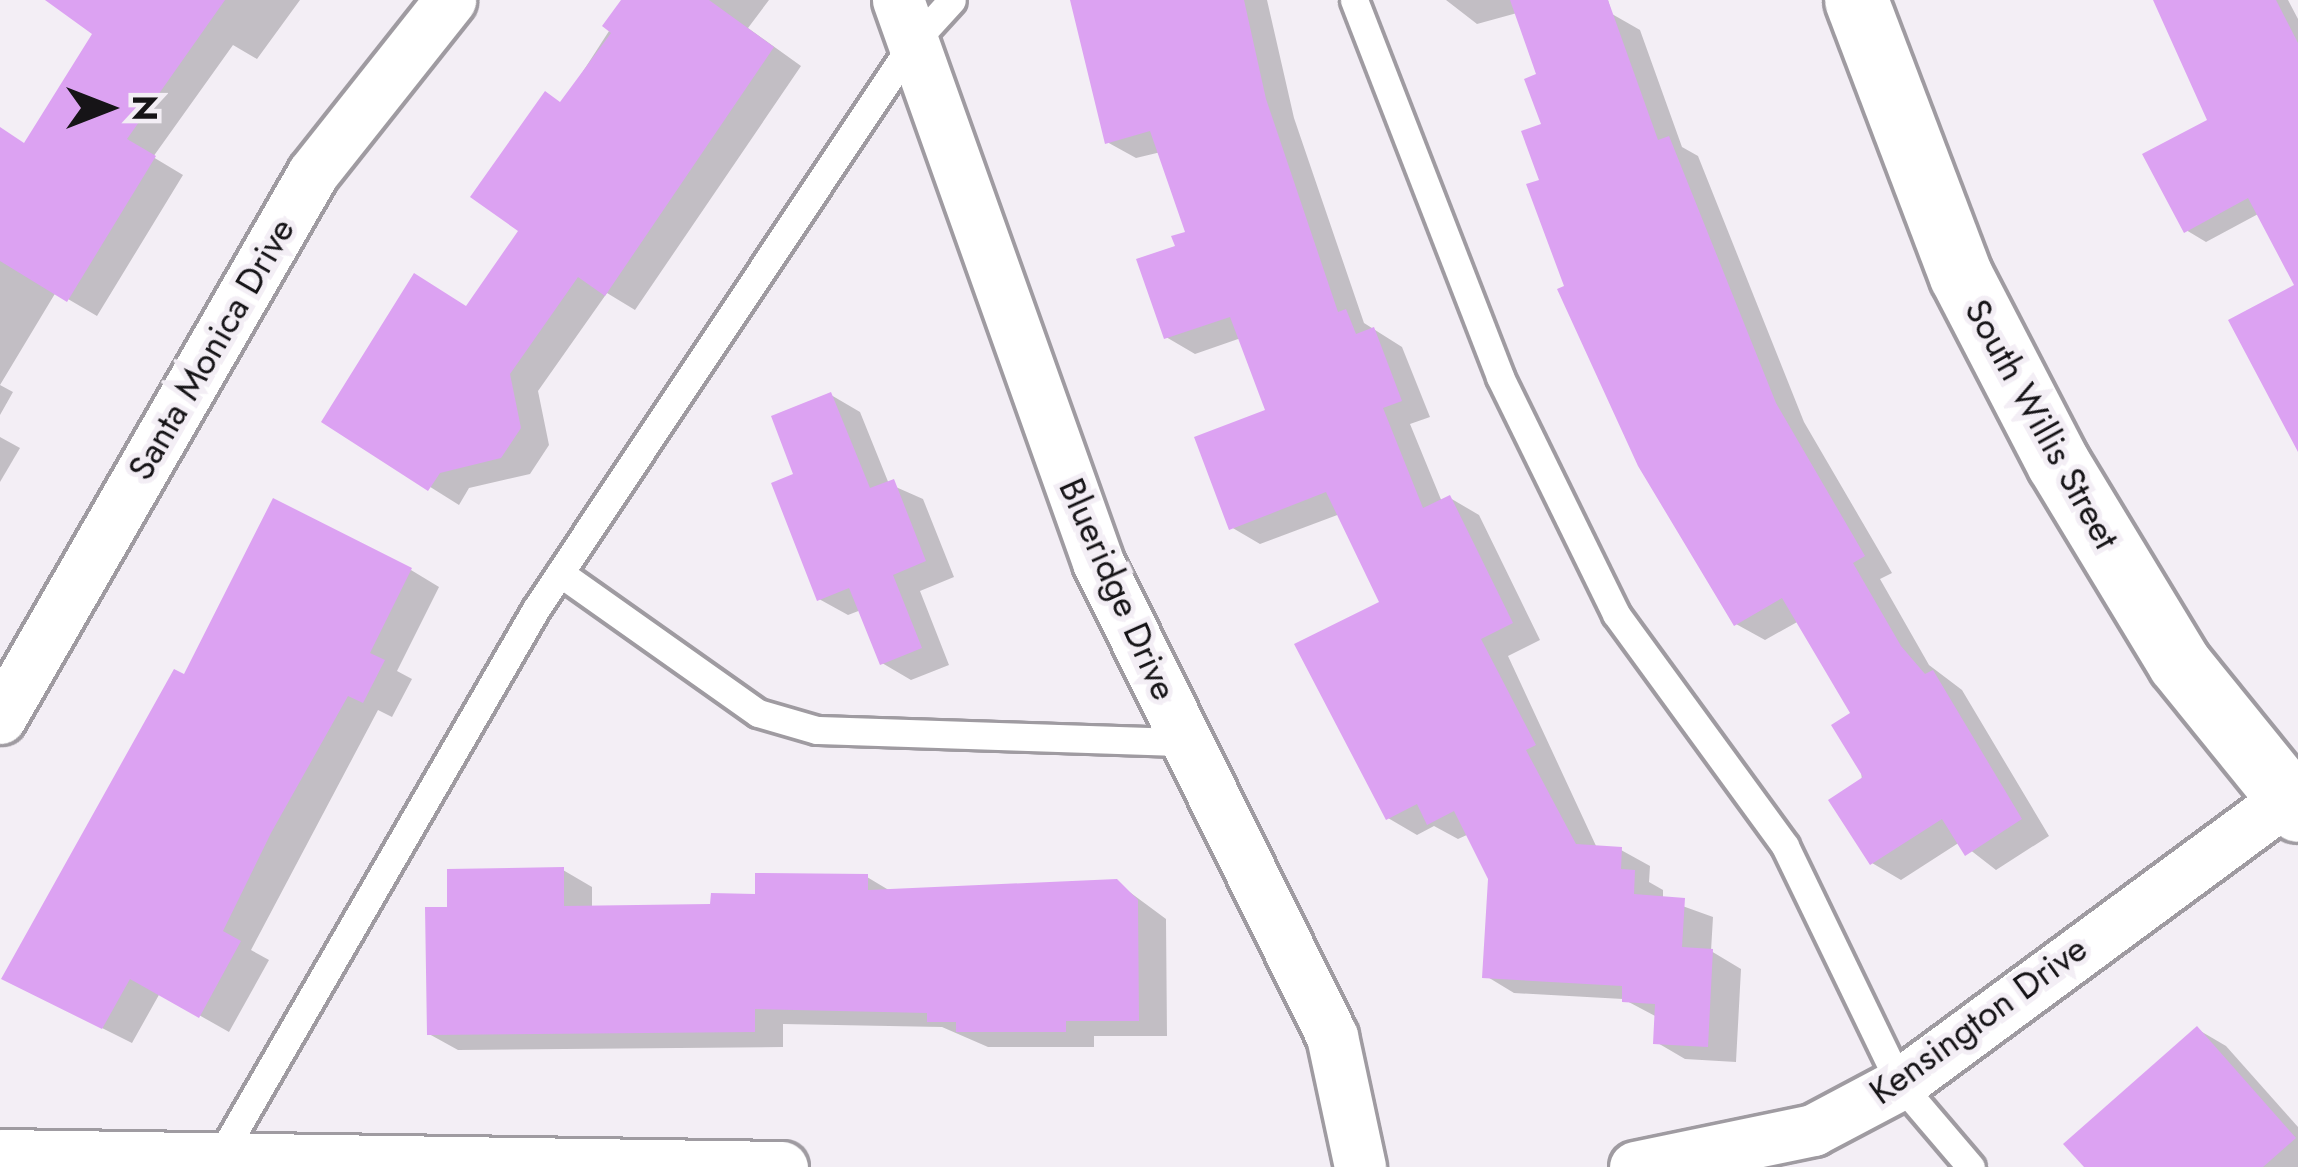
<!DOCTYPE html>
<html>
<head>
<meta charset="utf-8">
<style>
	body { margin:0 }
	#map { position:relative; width:2298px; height:1167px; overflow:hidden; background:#f3eef5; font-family:Jost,sans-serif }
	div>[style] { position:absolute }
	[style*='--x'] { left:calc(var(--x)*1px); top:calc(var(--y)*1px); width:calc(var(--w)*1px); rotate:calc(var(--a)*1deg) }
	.shadow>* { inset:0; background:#0003 }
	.building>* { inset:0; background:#dca2f2 }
	.roads { filter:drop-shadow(3px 0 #9f9ba1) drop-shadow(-3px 0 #9f9ba1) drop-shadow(0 3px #9f9ba1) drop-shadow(0 -3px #9f9ba1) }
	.service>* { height:27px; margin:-13.5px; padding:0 13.5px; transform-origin:13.5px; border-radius:13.5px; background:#fff }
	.minor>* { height:51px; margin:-25.5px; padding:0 25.5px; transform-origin:25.5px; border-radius:25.5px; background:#fff }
	.tertiary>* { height:63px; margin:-31.5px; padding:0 31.5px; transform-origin:31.5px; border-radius:31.5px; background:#fff }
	span { translate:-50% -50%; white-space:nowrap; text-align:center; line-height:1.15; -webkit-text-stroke:10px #f3eef5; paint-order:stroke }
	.street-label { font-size:36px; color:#161417 }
	.north { position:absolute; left:48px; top:48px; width:120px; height:120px; -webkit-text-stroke:9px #f3eef5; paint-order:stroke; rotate:90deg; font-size:33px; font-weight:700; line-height:48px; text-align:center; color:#161417 }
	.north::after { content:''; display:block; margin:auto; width:42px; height:54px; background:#161417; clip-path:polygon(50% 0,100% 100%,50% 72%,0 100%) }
</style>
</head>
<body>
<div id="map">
	<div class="shadow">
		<i style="clip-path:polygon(88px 0,300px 0,257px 59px,233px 45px,153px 157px,183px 175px,97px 316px,56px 292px,0 385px,13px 392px,0 415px,0 144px,26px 146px,97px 33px)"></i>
		<i style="clip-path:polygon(629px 0,769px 0,748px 28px,801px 66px,635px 310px,607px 293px,538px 391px,549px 445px,530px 474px,469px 488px,459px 505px,325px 421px,468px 309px,522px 230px,562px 104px)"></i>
		<i style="clip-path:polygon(1072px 0,1267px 0,1294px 118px,1364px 323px,1402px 347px,1430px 417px,1410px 424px,1442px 502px,1450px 498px,1479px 515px,1540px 640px,1508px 656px,1597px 848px,1621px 850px,1650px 866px,1649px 882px,1663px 890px,1663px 899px,1713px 917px,1711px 951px,1741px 969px,1736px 1062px,1685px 1059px,1656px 1042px,1657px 1017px,1623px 999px,1514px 993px,1486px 976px,1491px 878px,1469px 834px,1458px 839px,1434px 826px,1417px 835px,1388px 818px,1383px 604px,1340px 514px,1260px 544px,1231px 527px,1269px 411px,1241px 338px,1195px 354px,1166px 337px,1179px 248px,1189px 234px,1161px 152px,1136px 158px,1107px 142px)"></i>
		<i style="clip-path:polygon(1446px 0,1608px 0,1612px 14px,1640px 30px,1682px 147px,1698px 156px,1804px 422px,1892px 573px,1880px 579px,1929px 665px,1962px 690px,2049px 836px,1996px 870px,1960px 842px,1901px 880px,1872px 863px,1854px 714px,1799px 621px,1765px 640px,1736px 624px,1568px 287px,1543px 182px,1540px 76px,1517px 13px,1477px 24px)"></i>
		<i style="clip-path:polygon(2156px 0,2288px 0,2298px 19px,2298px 286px,2260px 213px,2206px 242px,2186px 230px,2211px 121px)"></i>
		<i style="clip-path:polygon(831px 395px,860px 412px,889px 484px,923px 499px,954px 577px,920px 591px,949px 665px,911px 680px,882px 663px,861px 610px,848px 615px,819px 599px,797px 476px)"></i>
		<i style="clip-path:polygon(0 437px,20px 448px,0 482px)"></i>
		<i style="clip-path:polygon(411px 570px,439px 587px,397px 671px,412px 679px,392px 717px,378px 710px,251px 950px,269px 960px,229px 1032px,160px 993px,132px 1043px,34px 994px,185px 679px)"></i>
		<i style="clip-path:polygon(563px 870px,592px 887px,592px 908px,713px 907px,867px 877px,892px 892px,1116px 882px,1166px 919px,1167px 1036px,1094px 1036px,1094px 1047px,988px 1047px,942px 1027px,783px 1024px,783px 1047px,458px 1050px,429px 1034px,450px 909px)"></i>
		<i style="clip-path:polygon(2197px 1029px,2226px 1046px,2298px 1127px,2298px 1167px,2088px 1167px)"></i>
	</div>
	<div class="building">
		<i style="clip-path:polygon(45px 0,225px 0,127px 139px,156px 156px,67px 302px,0 261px,0 127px,24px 143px,92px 34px)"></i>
		<i style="clip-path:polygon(621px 0,709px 0,774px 47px,605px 296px,578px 277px,510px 374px,521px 428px,501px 458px,440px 473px,428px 491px,321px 422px,414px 273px,466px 306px,518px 231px,470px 197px,545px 91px,560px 102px,611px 33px,602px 26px)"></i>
		<i style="clip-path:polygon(1070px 0,1244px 0,1266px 99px,1338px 312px,1346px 309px,1356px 334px,1374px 327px,1402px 401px,1383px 408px,1423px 508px,1450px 495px,1513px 623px,1481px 639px,1536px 745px,1526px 750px,1576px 844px,1622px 847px,1621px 869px,1635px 870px,1634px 894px,1685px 898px,1682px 947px,1713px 949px,1708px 1047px,1653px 1044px,1655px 1004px,1622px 1002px,1622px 986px,1482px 978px,1488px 879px,1454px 811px,1427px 825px,1417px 804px,1386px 820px,1294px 644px,1379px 602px,1326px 492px,1229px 530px,1194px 437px,1265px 410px,1230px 317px,1164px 339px,1136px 259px,1175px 246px,1171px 236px,1185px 232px,1150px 131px,1105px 144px)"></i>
		<i style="clip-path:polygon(1510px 0,1608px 0,1658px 140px,1669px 136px,1776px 403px,1865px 556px,1853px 563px,1901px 646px,1925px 674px,1933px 670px,2022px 819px,1965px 856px,1942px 819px,1870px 865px,1828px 800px,1863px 777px,1831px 725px,1850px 713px,1782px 598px,1734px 626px,1638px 466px,1557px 289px,1564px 286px,1526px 184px,1539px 180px,1521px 131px,1541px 124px,1524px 79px,1536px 74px)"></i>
		<i style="clip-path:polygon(2153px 0,2276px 0,2298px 43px,2298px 452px,2228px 320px,2294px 285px,2248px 198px,2184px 233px,2142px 154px,2207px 120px)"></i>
		<i style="clip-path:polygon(831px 392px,870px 488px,894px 479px,926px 561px,893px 575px,922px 648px,880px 665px,849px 588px,817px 601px,771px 483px,793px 474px,771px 416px)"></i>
		<i style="clip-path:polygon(273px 498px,412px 568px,370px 653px,385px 660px,363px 703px,348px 696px,271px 833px,223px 931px,241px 941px,199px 1018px,130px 979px,102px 1029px,1px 979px,174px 669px,184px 674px)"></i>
		<i style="clip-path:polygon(564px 867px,564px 906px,710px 904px,711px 893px,755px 894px,755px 873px,868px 874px,868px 890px,1117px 879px,1138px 900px,1139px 1021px,1066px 1021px,1066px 1032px,956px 1032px,956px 1022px,927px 1022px,927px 1013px,755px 1009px,755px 1032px,427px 1035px,425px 907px,447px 907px,447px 869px)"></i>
		<i style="clip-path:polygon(2197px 1026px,2296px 1138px,2263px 1167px,2084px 1167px,2063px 1144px)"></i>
	</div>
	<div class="roads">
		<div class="service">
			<i style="--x:1354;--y:0;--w:404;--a:68.8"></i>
			<i style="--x:1500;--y:377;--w:264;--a:63.9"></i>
			<i style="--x:1616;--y:614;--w:287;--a:53.9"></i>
			<i style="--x:1785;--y:846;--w:264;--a:64.2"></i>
			<i style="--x:1900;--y:1084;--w:109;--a:49.5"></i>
			<i style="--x:560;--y:573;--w:242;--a:35.3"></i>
			<i style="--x:758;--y:713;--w:61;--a:16.1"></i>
			<i style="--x:817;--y:730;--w:370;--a:1.9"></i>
			<i style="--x:219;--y:1158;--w:634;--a:-60"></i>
			<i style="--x:536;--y:609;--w:679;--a:-56.36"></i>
			<i style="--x:912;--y:44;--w:59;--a:-47.7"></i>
		</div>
		<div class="minor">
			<i style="--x:898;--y:0;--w:597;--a:70.41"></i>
			<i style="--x:1098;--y:562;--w:529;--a:63.73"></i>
			<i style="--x:1332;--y:1036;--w:134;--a:77.9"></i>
			<i style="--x:0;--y:718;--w:628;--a:-60.13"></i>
			<i style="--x:313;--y:173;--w:221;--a:-51.6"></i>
			<i style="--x:0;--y:1155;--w:782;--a:0.88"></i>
			<i style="--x:1635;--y:1167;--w:182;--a:-11.7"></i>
			<i style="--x:1813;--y:1130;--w:98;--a:-27.9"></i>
			<i style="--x:1900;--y:1084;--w:481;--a:-36.4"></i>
		</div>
		<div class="tertiary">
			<i style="--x:1856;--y:0;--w:295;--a:69.2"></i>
			<i style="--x:1961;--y:276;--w:211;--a:62.6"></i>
			<i style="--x:2058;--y:463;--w:234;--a:58.8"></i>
			<i style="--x:2179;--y:663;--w:189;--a:51"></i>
		</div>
	</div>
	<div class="street-label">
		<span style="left:211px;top:349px;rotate:-60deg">Santa Monica Drive</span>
		<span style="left:2042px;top:424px;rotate:61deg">South Willis Street</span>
		<span style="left:1118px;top:589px;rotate:66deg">Blueridge Drive</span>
		<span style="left:1978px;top:1020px;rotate:-36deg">Kensington Drive</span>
	</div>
	<div class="north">N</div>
</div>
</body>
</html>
